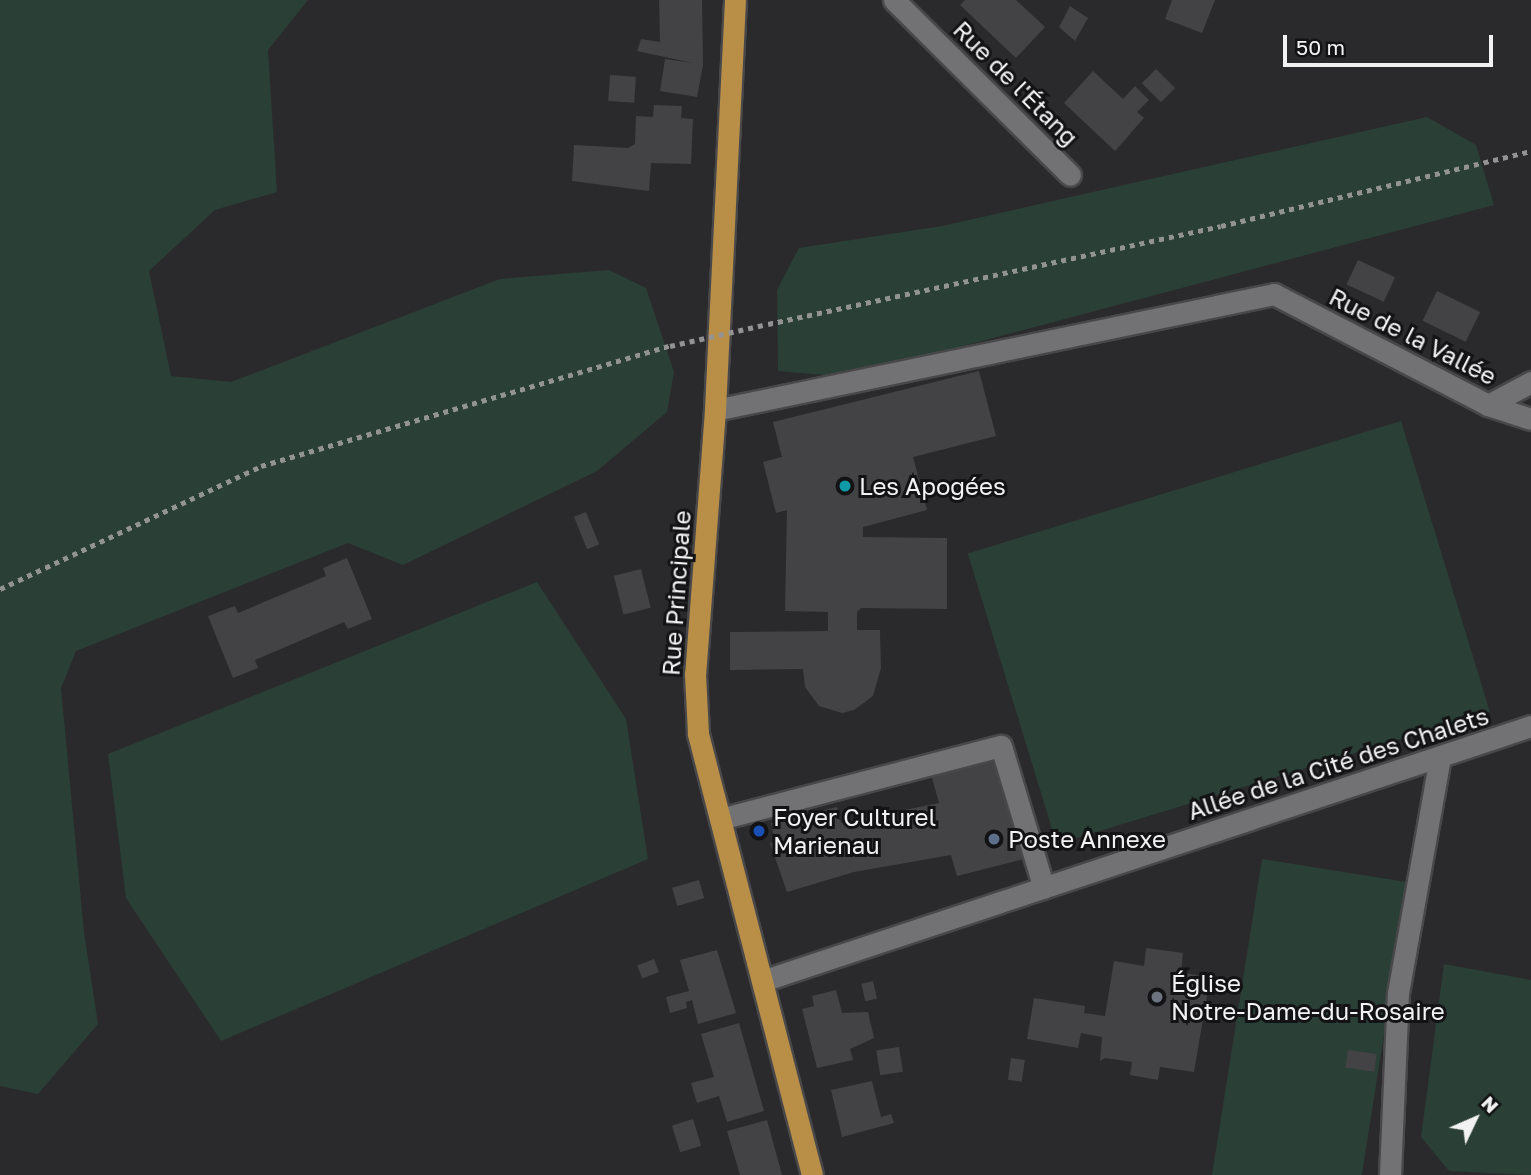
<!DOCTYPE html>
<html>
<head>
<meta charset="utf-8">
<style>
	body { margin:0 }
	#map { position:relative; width:1531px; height:1175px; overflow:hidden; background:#2a2a2c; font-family:"Golos Text",sans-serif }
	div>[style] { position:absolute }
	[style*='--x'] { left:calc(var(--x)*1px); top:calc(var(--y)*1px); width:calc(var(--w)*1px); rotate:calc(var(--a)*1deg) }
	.green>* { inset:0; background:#2a3f35; transform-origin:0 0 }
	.building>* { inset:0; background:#434345; transform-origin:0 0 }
	.path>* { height:4.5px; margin-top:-2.25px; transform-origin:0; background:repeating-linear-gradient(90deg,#939394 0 5px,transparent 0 10px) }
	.roads { filter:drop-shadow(2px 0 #48484a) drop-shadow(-2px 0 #48484a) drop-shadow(0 2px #48484a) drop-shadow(0 -2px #48484a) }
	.minor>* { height:21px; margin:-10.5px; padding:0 10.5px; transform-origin:10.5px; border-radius:10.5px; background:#727275 }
	.major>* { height:21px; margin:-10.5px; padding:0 10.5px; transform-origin:10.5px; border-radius:10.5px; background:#b98e46 }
	.path-bridge>* { height:4.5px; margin-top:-2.25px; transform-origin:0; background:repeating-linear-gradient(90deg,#939394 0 5px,transparent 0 10px) }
	.dots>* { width:19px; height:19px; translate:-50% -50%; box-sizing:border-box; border:4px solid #131214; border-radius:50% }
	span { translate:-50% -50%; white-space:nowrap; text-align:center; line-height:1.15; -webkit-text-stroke:6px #131214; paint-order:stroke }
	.street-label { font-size:24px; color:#f2f2f3 }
	.poi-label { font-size:24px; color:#f2f2f3 }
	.left { translate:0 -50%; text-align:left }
	.north { position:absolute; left:1440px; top:1084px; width:70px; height:70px; -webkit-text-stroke:5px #131214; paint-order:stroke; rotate:46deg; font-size:19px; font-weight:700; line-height:28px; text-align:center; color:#f2f2f3 }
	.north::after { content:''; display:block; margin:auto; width:24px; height:32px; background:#f2f2f3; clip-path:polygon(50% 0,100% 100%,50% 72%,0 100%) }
	.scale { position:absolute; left:1283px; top:35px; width:210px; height:32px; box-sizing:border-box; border:4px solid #f2f2f3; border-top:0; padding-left:9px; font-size:21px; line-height:24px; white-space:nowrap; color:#f2f2f3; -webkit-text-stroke:5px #131214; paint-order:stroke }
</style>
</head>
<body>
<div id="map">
	<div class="green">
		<i style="clip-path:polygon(0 0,308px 0,268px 50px,277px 192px,215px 210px,149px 271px,171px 376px,231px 382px,500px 279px,609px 270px,646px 288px,674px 372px,667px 412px,597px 471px,403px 565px,348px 543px,76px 651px,61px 688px,84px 932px,98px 1024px,38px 1094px,0 1086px)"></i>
		<i style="clip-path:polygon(1427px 117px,1476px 145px,1494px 205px,847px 377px,778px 371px,777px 290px,799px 248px,942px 226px)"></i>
		<i style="left:1401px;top:421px;width:304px;height:453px;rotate:73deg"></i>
		<i style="clip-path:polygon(537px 582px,626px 719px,648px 859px,221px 1041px,126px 898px,108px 754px)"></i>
		<i style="left:1262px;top:859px;width:148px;height:321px;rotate:9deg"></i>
		<i style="clip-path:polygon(1444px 964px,1531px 980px,1531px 1175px,1449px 1171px,1421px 1137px)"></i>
	</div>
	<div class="building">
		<i style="clip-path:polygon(659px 0,702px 0,703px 65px,697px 97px,660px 91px,665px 59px,693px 63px,637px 51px,641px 39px,660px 42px)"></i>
		<i style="clip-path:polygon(965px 0,1016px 0,1045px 27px,1016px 58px,960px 5px)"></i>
		<i style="clip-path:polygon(1172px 0,1215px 0,1202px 33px,1165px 19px)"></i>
		<i style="clip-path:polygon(1070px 6px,1088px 18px,1075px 41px,1059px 27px)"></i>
		<i style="left:1156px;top:69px;width:27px;height:20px;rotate:45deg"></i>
		<i style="clip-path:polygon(1093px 71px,1123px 99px,1135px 86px,1149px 100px,1137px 112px,1144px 118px,1115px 151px,1064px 103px)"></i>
		<i style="left:610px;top:75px;width:26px;height:26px;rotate:4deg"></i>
		<i style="clip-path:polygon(654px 105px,682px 106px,681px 118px,693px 119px,691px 164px,651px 163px,649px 191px,572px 181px,574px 145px,628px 148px,635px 144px,636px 116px,653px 117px)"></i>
		<i style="left:1358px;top:260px;width:41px;height:27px;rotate:25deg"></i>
		<i style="left:1437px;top:291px;width:48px;height:33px;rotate:26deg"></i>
		<i style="clip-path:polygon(979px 371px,996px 436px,913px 457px,927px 510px,863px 527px,863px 537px,947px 538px,947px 609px,861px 608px,857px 612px,857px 630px,880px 630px,881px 668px,873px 696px,854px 710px,842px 713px,819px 706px,805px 687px,803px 669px,730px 670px,730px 632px,828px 631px,828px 612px,785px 611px,787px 510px,776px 513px,763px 462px,782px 457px,773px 422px)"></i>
		<i style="left:586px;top:512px;width:35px;height:13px;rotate:68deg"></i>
		<i style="clip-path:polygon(347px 558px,372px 619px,348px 629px,344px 622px,255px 660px,258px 668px,233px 678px,208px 616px,235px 606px,238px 613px,326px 576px,323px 568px)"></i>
		<i style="left:641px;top:569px;width:40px;height:28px;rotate:76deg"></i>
		<i style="clip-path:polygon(998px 754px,1024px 859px,957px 876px,951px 855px,854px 872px,787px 892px,770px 843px,775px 842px,771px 823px,837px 807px,841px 823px,939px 803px,930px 771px)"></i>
		<i style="left:699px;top:880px;width:19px;height:28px;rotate:74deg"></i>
		<i style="clip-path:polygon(1146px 948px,1183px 953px,1181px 972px,1210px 978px,1194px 1072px,1160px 1067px,1158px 1080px,1130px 1075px,1132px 1062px,1105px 1058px,1100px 1061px,1102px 1037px,1081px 1033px,1078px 1048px,1027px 1039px,1034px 998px,1085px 1006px,1084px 1013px,1105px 1016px,1114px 961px,1144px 966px)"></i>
		<i style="clip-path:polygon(717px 950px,736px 1013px,698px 1024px,692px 1000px,686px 1002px,687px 1008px,670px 1013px,666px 997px,689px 991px,680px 960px)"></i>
		<i style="left:654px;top:959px;width:14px;height:18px;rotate:69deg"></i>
		<i style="left:873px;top:981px;width:18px;height:12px;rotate:77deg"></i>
		<i style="clip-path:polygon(836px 990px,842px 1013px,868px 1012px,874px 1038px,850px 1049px,853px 1060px,817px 1068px,802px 1009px,814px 1006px,812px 996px)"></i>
		<i style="clip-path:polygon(739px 1023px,764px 1111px,727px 1122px,719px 1096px,697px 1103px,691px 1083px,714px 1077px,701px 1034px)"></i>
		<i style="left:899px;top:1047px;width:25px;height:23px;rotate:81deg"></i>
		<i style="left:1348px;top:1050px;width:29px;height:18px;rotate:8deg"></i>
		<i style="left:1011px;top:1058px;width:14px;height:22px;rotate:8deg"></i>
		<i style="clip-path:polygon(872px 1081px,881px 1117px,891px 1114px,894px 1123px,842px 1137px,831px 1090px)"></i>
		<i style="left:693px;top:1119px;width:28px;height:22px;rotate:73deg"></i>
		<i style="clip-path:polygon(767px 1120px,782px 1175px,740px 1175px,727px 1131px)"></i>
	</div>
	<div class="path">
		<i style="--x:768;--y:324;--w:463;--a:-12.2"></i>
		<i style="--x:1221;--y:226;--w:319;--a:-13.6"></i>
		<i style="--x:0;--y:589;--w:289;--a:-25.2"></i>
		<i style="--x:261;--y:466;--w:426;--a:-16.4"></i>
	</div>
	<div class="roads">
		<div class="minor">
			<i style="--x:894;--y:0;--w:248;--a:44.8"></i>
			<i style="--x:1488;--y:405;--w:49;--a:-28.1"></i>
			<i style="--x:715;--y:410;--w:571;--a:-11.72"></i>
			<i style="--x:1274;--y:294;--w:241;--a:27.4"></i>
			<i style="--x:1488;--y:405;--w:45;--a:18"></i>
			<i style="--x:720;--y:819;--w:290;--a:-14.6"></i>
			<i style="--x:1001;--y:746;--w:148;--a:73.2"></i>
			<i style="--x:762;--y:981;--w:810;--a:-18.35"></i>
			<i style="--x:1390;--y:1175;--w:182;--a:-87.5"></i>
			<i style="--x:1398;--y:993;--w:240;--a:-79.9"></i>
		</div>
		<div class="major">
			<i style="--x:735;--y:0;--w:410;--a:92.8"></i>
			<i style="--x:715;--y:410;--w:265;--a:94.3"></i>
			<i style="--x:695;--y:674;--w:60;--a:87.1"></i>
			<i style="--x:698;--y:734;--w:455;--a:75.5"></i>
		</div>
	</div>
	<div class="path-bridge">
		<i style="--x:670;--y:346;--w:100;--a:-12.7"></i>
	</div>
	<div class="dots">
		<i style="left:845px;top:486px;background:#0f9aa8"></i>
		<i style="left:759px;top:831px;background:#1a4fb4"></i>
		<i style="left:994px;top:839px;background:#5c6f8a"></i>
		<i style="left:1157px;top:997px;background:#6b7280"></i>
	</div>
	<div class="street-label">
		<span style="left:1016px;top:83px;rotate:45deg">Rue de l'Étang</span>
		<span style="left:1413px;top:336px;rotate:27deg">Rue de la Vallée</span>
		<span style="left:676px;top:593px;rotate:-86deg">Rue Principale</span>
		<span style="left:1338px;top:763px;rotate:-18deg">Allée de la Cité des Chalets</span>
	</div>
	<div class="poi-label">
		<span class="left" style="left:859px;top:486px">Les Apogées</span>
		<span class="left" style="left:773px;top:831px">Foyer Culturel<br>Marienau</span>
		<span class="left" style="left:1008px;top:839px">Poste Annexe</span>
		<span class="left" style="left:1171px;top:997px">Église<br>Notre-Dame-du-Rosaire</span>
	</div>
	<div class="north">N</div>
	<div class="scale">50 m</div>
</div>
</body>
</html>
